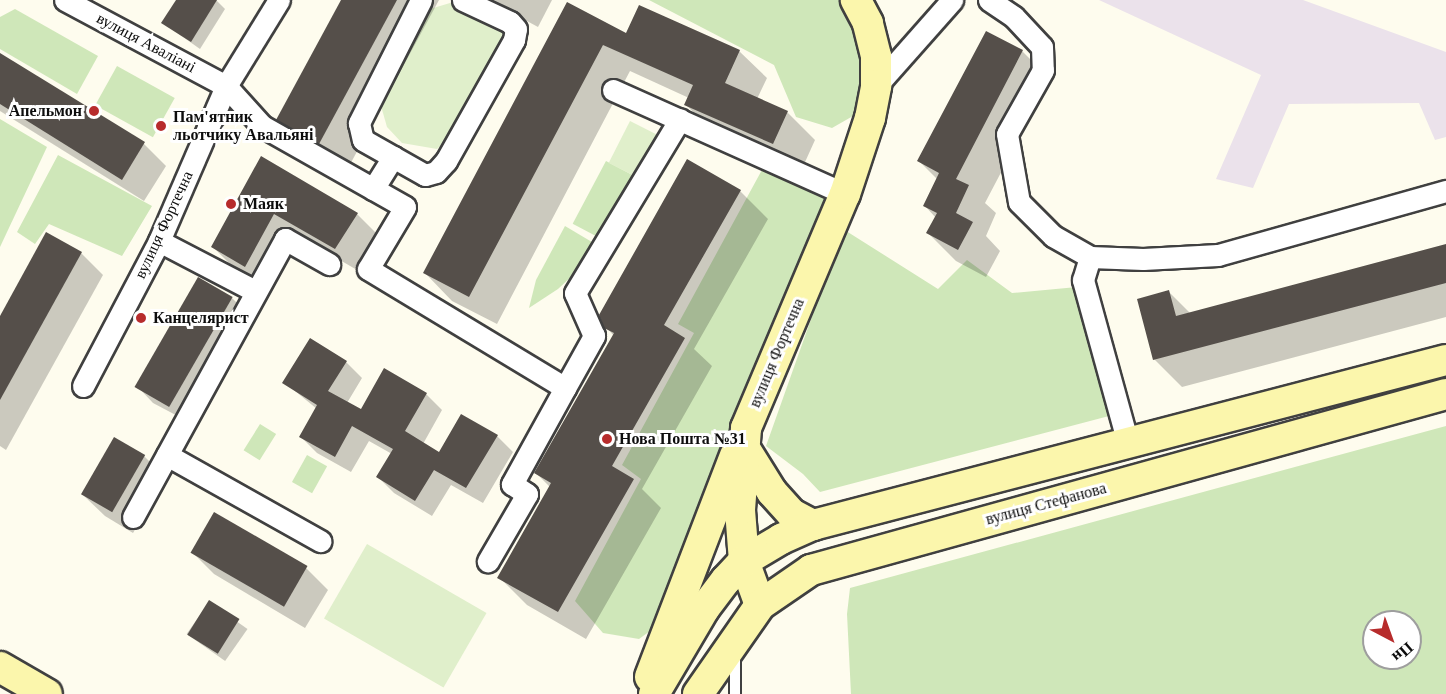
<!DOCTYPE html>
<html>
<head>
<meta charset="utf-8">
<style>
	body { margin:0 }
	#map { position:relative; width:1446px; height:694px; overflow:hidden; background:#fefcee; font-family:Georgia,serif }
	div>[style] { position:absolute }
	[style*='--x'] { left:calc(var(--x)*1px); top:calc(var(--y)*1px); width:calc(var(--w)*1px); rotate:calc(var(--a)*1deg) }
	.industrial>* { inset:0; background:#ebe2eb }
	.green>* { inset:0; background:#cfe7b9; transform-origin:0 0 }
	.pitch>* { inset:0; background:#e0efcb; transform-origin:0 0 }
	.shadow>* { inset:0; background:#0003; transform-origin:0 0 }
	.building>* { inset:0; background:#554f4a; transform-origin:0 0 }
	.roads { filter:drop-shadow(2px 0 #404040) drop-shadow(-2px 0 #404040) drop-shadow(0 2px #404040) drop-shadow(0 -2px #404040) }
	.lane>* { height:10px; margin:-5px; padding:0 5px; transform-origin:5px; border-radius:5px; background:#fff }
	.street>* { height:21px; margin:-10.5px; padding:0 10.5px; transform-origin:10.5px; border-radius:10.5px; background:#fff }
	.secondary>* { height:30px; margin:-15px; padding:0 15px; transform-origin:15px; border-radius:15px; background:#fbf6ac }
	.dots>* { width:16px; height:16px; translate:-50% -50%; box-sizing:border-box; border:3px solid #fff; border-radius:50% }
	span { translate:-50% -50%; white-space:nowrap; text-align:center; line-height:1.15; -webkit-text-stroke:6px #fff; paint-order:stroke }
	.street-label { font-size:16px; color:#0d0d0d }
	.poi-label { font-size:16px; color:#0d0d0d; font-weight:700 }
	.right { translate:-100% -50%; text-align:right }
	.left { translate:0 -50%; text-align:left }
	.north { position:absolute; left:1362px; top:610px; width:60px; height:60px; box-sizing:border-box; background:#fff; border:2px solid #9e9e9e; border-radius:50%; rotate:139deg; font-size:16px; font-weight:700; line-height:24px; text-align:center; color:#0d0d0d }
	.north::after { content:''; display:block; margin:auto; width:21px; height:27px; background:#b72c2c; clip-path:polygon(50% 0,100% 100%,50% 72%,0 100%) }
</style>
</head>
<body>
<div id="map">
	<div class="industrial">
		<i style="clip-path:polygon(1099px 0,1303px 0,1446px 52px,1446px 137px,1435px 140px,1419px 103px,1289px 104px,1253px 188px,1216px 179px,1261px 75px)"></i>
	</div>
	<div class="green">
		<i style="clip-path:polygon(649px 0,846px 0,868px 53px,860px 112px,832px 128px,796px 117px,774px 65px)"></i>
		<i style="clip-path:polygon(15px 9px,98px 56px,77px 94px,0 49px,0 17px)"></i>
		<i style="left:117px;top:66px;width:66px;height:45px;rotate:29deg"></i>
		<i style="clip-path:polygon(0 119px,47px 147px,0 247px)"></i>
		<i style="clip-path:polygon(58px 155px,152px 206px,122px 256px,49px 224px,35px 244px,17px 232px)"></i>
		<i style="left:606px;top:161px;width:30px;height:71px;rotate:28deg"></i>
		<i style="clip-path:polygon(763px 168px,827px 196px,650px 631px,639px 639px,603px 633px,575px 601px,641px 479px,622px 465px,694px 333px,678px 324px)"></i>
		<i style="clip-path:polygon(565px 226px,602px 248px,558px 289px,529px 308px,536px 280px)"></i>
		<i style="clip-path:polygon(843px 229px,938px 289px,967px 260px,1012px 293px,1077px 287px,1109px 416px,820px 492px,803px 474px,766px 446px)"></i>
		<i style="left:260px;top:424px;width:19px;height:31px;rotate:32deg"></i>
		<i style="clip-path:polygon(evenodd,1446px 426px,1446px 694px,851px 694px,847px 614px,850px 588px,1446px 426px,1374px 622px,1410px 622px,1410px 658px,1374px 658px,1374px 622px)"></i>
		<i style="left:307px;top:455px;width:23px;height:31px;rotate:29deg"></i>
	</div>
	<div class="pitch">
		<i style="clip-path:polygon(450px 3px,473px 7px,505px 30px,506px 49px,462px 126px,437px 149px,402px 143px,387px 127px,381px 106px,430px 9px)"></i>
		<i style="left:630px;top:121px;width:30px;height:47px;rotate:27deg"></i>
		<i style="left:367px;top:544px;width:138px;height:86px;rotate:30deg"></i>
	</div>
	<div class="shadow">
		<i style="clip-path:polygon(178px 0,216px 0,225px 9px,200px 49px,163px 23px)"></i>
		<i style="clip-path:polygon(343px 0,439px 0,347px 170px,306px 147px,278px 119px)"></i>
		<i style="clip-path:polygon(488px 0,552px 0,538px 27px)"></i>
		<i style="clip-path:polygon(568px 4px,627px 35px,739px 51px,767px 78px,757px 99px,787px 112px,815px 140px,801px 171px,714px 132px,686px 105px,689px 98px,630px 71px,497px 324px,452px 301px,425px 273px)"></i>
		<i style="clip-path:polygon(987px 33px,1022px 51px,1050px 79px,985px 203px,996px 213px,986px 236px,1000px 251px,986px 277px,956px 261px,928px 233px,936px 218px,925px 206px,937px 179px,919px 161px)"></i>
		<i style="clip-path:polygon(0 54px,144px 144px,166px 166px,144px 201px,0 111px)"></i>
		<i style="clip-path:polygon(261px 158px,357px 214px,379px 236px,357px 270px,297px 235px,267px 288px,235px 269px,213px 247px)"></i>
		<i style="clip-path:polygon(688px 161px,740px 191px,768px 219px,694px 349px,712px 366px,642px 489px,661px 508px,586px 639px,527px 605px,499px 577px,550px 487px,536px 473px,614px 336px,606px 327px)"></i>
		<i style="clip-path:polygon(47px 234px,81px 253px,103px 275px,6px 450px,0 446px,0 319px)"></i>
		<i style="clip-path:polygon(1446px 246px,1446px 317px,1182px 387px,1154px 359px,1169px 292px,1190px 313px)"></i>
		<i style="clip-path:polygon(232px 298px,248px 314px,187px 421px,153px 403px,137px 386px)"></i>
		<i style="clip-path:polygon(346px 362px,362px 378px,347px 403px,361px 411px,426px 394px,442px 410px,423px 444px,440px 454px,497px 436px,513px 452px,483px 503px,451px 485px,432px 516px,394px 493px,378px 477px,392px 454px,369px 441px,351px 472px,317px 453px,301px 437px,317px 409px,284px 382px)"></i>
		<i style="clip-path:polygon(144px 456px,166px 478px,133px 533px,105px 516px,82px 494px)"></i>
		<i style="clip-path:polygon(192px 552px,306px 568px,328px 590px,305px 628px,214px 574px)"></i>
		<i style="left:209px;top:602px;width:47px;height:39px;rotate:35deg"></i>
	</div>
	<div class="building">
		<i style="clip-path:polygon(176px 0,217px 0,191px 42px,161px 23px)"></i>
		<i style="clip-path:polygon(341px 0,397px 0,319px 144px,276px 120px)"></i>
		<i style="clip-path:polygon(567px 2px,626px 33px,639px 5px,740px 50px,725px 83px,788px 111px,773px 144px,684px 105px,693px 85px,603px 45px,469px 297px,423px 273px)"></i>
		<i style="clip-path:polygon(986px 31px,1023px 50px,956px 179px,969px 185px,956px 213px,973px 222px,958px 250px,926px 233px,937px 213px,923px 206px,939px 173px,917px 161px)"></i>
		<i style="clip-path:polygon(0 53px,145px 142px,122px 180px,0 104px)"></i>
		<i style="clip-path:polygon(261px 156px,358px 213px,335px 249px,274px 214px,245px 267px,211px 247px)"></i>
		<i style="clip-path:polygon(687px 159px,741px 190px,664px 325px,685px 338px,612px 466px,634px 479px,558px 612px,497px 578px,551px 483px,534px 473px,614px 333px,604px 328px,599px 315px)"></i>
		<i style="clip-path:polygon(46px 232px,82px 252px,0 400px,0 316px)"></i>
		<i style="clip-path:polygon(1446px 244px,1446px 283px,1153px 360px,1137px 299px,1169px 290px,1176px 316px)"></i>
		<i style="left:198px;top:277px;width:40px;height:127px;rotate:30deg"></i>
		<i style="clip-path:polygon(310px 338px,347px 361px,328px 391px,361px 409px,384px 368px,427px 393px,405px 431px,439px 452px,461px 414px,498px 435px,466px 488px,434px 470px,415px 501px,376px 477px,393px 449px,352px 426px,335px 457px,299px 437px,317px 405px,282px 383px)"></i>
		<i style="left:114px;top:437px;width:36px;height:66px;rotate:30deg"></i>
		<i style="left:214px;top:512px;width:108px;height:47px;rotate:30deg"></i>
		<i style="left:209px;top:600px;width:36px;height:41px;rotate:32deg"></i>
	</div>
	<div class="roads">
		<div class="lane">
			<i style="--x:735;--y:694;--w:39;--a:-90"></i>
		</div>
		<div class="street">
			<i style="--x:65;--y:0;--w:183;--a:28.1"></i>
			<i style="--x:226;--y:86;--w:54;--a:48"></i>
			<i style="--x:262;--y:126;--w:164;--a:29.5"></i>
			<i style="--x:405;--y:207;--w:72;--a:120.8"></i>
			<i style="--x:368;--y:269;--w:230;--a:31.1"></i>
			<i style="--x:565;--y:388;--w:110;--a:118.9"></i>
			<i style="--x:512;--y:484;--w:18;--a:34"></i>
			<i style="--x:527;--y:494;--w:78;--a:120.2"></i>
			<i style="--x:421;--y:0;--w:138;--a:116.8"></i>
			<i style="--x:359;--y:123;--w:17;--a:77"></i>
			<i style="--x:363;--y:140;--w:71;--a:29.4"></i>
			<i style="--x:425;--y:175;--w:11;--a:-15"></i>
			<i style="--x:436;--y:172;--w:15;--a:-48"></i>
			<i style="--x:446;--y:161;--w:139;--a:-60.7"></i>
			<i style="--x:514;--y:40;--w:11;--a:-80"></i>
			<i style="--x:516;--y:29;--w:9;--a:-131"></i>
			<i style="--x:510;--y:22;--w:52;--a:-154.9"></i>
			<i style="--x:989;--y:0;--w:30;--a:34"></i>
			<i style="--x:1014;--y:17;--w:41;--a:47"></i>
			<i style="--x:1042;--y:47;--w:23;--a:88"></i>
			<i style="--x:1043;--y:70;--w:73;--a:119.4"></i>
			<i style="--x:1007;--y:134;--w:69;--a:80"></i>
			<i style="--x:1019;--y:202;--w:48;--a:45"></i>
			<i style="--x:1053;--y:236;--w:43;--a:29.6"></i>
			<i style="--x:1090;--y:257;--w:53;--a:2.2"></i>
			<i style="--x:1143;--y:259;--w:75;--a:-3.1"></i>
			<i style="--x:1218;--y:255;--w:237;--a:-15.7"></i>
			<i style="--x:876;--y:86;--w:115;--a:-48.5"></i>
			<i style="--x:613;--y:90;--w:254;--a:24.1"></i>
			<i style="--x:373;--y:189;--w:38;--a:-58"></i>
			<i style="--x:159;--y:241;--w:108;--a:27.5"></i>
			<i style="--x:1090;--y:257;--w:24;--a:107"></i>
			<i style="--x:1083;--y:280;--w:169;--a:74.6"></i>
			<i style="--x:83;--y:386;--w:164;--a:-62.3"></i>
			<i style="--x:159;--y:241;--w:169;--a:-66.6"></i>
			<i style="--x:226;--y:86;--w:101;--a:-58.4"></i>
			<i style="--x:565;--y:388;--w:60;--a:-60.9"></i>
			<i style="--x:594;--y:336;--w:47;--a:-113.8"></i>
			<i style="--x:575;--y:293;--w:203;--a:-58.9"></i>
			<i style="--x:167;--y:455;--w:176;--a:29.3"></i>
			<i style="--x:133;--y:517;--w:317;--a:-61.3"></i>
			<i style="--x:285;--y:239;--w:51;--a:29.6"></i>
		</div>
		<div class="secondary">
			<i style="--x:747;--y:452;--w:47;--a:58"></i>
			<i style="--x:772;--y:492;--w:30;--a:48"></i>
			<i style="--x:792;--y:514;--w:24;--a:28"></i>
			<i style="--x:760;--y:605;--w:47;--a:-110"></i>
			<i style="--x:744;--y:561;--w:51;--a:-94.5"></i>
			<i style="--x:740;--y:510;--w:82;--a:-85.8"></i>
			<i style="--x:746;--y:428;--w:254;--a:-67.1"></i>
			<i style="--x:845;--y:194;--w:80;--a:-71.8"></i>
			<i style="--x:870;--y:118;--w:33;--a:-79"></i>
			<i style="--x:876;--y:86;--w:30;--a:-90"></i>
			<i style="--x:876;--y:56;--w:34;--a:-104"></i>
			<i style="--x:868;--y:23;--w:26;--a:-118"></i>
			<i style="--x:0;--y:667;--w:54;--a:29.9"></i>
			<i style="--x:650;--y:677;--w:237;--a:-69"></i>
			<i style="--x:654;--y:694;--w:99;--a:-59.5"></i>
			<i style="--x:704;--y:609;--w:36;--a:-53"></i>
			<i style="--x:726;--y:580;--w:26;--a:-47"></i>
			<i style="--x:744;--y:561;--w:43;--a:-30.7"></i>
			<i style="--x:781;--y:539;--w:35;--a:-24"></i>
			<i style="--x:813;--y:525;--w:654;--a:-14.61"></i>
			<i style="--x:698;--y:694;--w:108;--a:-55.1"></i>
			<i style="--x:760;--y:605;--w:62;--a:-34.5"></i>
			<i style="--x:811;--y:570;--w:659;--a:-15.49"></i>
		</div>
	</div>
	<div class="dots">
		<i style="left:94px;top:111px;background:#b72c2c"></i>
		<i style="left:161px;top:126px;background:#b72c2c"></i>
		<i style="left:231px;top:204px;background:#b72c2c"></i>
		<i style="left:141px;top:318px;background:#b72c2c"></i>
		<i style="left:607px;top:439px;background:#b72c2c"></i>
	</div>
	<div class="street-label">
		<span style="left:146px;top:43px;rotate:28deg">вулиця Аваліані</span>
		<span style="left:164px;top:225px;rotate:-65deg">вулиця Фортечна</span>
		<span style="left:777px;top:353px;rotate:-67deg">вулиця Фортечна</span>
		<span style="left:1046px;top:504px;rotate:-15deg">вулиця Стефанова</span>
	</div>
	<div class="poi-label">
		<span class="right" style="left:82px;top:111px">Апельмон</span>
		<span class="left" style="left:173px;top:126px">Пам'ятник<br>льотчику Авальяні</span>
		<span class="left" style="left:243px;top:204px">Маяк</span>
		<span class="left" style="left:153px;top:318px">Канцелярист</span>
		<span class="left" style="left:619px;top:439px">Нова Пошта №31</span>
	</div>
	<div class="north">Пн</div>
</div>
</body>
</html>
